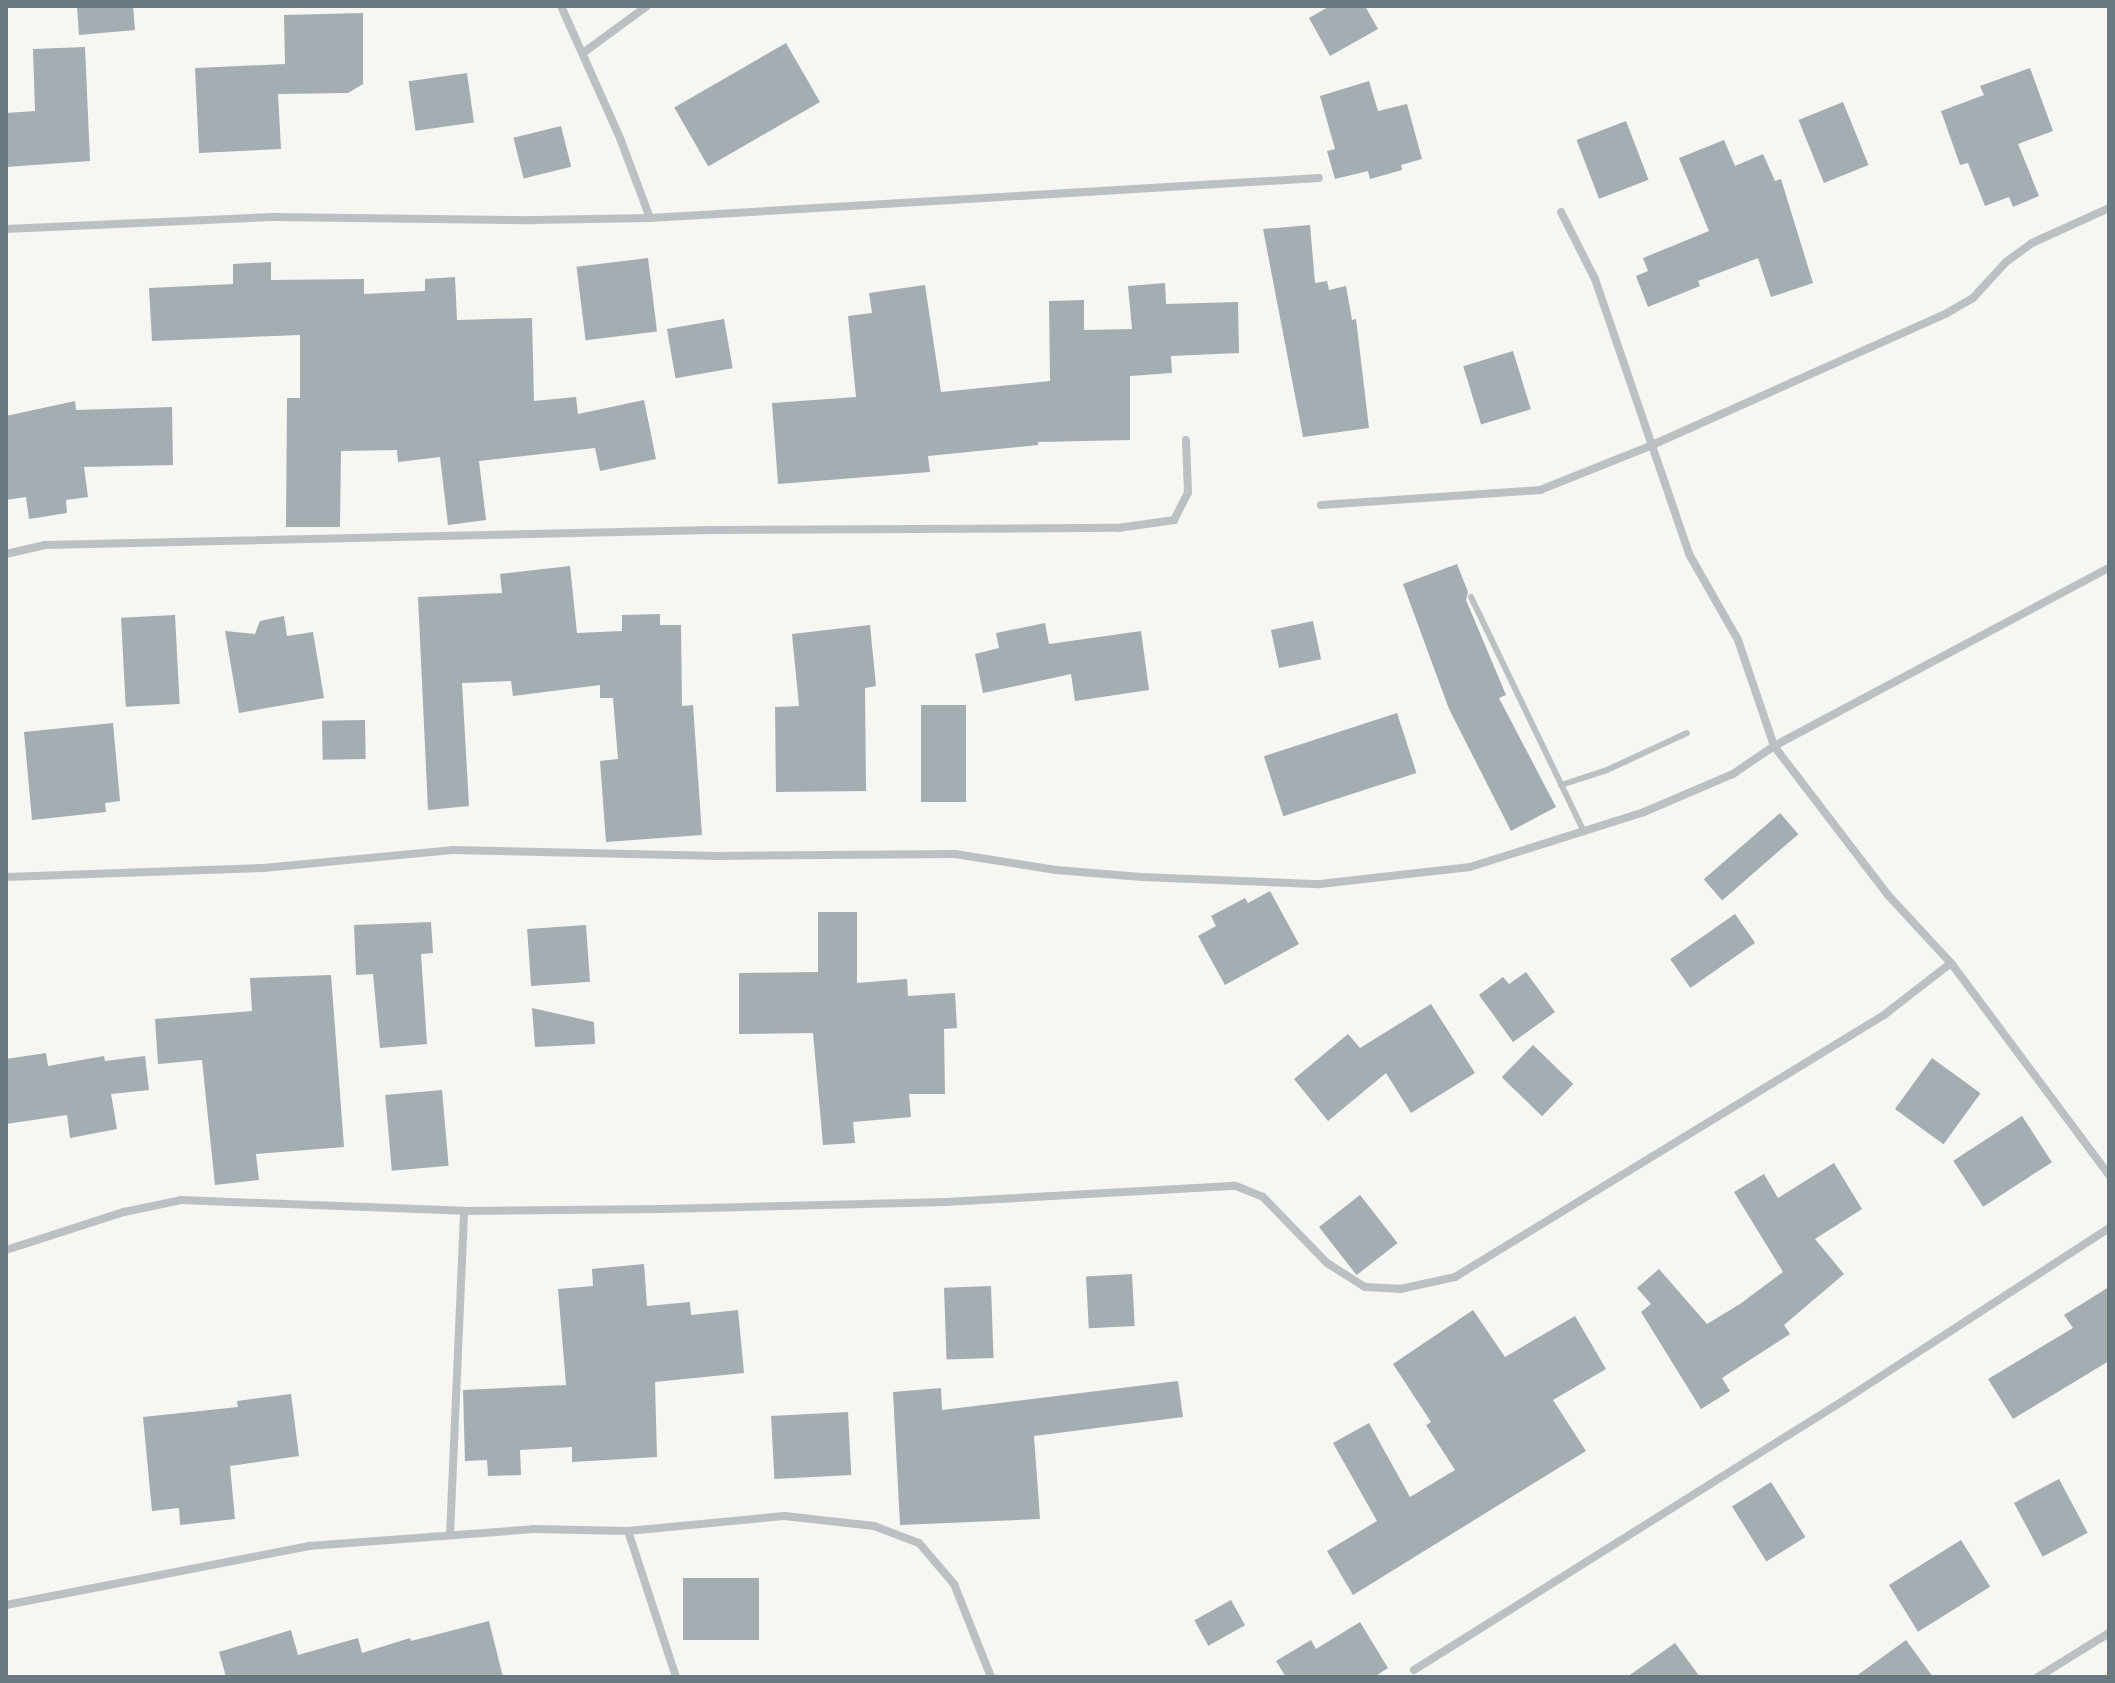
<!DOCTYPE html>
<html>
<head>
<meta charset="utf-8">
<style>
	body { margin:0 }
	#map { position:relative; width:2115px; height:1683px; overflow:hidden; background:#f6f6f3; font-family:"Fira Sans",sans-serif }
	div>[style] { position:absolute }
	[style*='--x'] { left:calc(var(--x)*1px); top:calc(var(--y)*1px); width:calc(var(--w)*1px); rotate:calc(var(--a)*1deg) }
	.building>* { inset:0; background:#a4adb1; transform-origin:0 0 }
	.service>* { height:6px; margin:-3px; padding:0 3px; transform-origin:3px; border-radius:3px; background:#bbc0c2 }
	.minor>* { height:8px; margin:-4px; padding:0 4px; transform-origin:4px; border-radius:4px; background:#bbc0c2 }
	span { translate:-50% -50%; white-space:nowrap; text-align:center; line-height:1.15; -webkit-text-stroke:8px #fff; paint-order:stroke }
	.frame { position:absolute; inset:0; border:8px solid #687981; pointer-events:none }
</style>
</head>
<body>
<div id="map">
	<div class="building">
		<i style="clip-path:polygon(77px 6px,133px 6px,135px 30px,79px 35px)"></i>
		<i style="clip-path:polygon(1330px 6px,1365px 6px,1378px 29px,1330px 56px,1309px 18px)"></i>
		<i style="clip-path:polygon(363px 13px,363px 84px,348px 93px,278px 94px,281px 149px,199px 153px,195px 68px,285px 64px,284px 15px)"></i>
		<i style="left:786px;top:43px;width:68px;height:129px;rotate:60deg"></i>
		<i style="clip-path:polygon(85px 47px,90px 161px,6px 167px,6px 113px,35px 111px,33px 49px)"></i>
		<i style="clip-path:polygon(2030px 68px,2053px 131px,2018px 144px,2039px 196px,2013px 207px,2009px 197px,1985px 206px,1968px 163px,1960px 165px,1941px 111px,1984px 95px,1980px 86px)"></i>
		<i style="left:467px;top:73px;width:50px;height:59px;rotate:82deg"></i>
		<i style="clip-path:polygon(1369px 81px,1378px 111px,1407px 104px,1422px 159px,1401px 165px,1402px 170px,1370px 179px,1368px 171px,1335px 179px,1327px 151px,1335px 149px,1320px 96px)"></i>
		<i style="left:1843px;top:102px;width:68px;height:48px;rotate:68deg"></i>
		<i style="left:1626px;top:121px;width:63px;height:53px;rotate:69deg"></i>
		<i style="left:561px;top:126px;width:42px;height:49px;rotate:76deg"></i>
		<i style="clip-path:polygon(1724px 140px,1735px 166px,1763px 154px,1775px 181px,1781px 179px,1813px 283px,1771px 297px,1758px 258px,1698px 281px,1700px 286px,1648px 307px,1636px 276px,1648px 271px,1643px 258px,1709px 231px,1679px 158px)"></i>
		<i style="clip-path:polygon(1310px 225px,1315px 283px,1327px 281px,1329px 290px,1346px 286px,1352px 320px,1356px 319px,1369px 428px,1303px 437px,1263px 229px)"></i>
		<i style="left:648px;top:258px;width:74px;height:72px;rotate:83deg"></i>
		<i style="clip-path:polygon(271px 262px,271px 280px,364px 279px,364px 294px,425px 291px,425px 279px,455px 277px,457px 320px,532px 318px,534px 401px,576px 397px,578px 414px,644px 400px,656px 459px,600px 471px,595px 448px,479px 461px,486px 520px,448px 525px,440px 457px,398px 462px,397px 450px,341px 451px,340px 527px,286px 527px,287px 398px,300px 398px,300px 335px,152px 341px,149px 288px,233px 284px,233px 264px)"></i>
		<i style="clip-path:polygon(1165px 283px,1166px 304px,1238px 302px,1239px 353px,1171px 356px,1172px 373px,1130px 376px,1130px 440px,1038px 442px,1038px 445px,928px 456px,930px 472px,778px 484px,772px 403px,856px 397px,848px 316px,872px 313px,869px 293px,925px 285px,941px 392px,1050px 381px,1049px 301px,1084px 300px,1084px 330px,1132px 329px,1128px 286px)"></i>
		<i style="left:724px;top:319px;width:50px;height:58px;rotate:80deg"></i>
		<i style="left:1513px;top:351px;width:61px;height:52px;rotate:73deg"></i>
		<i style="clip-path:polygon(75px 401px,76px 410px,172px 407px,173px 465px,84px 467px,88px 497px,66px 500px,67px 513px,29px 519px,26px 497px,6px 500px,6px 416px)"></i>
		<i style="clip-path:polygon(1457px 564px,1468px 592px,1466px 600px,1506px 695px,1499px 698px,1556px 807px,1511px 831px,1449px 709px,1403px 584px)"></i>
		<i style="clip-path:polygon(570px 566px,577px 633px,622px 631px,622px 615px,660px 614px,660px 625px,681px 625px,682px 706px,693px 705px,702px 835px,606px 842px,600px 761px,618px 759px,613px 698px,600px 698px,600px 685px,513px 696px,511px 681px,462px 683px,469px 806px,428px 810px,418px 597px,502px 593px,500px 574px)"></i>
		<i style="left:175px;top:615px;width:89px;height:54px;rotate:87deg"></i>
		<i style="clip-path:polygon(284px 616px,287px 636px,313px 632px,324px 698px,239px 713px,225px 631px,255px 634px,260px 621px)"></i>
		<i style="left:1313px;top:621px;width:39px;height:43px;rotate:78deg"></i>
		<i style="clip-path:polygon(1045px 623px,1049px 644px,1141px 631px,1149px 690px,1075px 701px,1071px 674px,983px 693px,975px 654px,999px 648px,996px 633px)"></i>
		<i style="clip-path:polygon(870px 625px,876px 686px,865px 688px,866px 791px,776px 792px,775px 707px,799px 706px,792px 634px)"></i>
		<i style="left:921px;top:705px;width:45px;height:97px"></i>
		<i style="left:1397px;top:713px;width:63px;height:140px;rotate:72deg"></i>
		<i style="left:365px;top:720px;width:39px;height:43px;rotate:89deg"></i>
		<i style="clip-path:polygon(113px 723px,120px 801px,105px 803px,106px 812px,32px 820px,24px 732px)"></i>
		<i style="left:1780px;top:813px;width:28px;height:101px;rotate:49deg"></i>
		<i style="clip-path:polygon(1270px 891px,1299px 944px,1225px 985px,1198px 936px,1216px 926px,1211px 916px,1245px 898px,1248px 903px)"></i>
		<i style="clip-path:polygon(818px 912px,857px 912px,857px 983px,907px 979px,908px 996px,955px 993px,957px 1028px,944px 1029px,945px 1094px,909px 1094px,911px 1117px,853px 1122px,855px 1143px,823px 1145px,813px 1033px,739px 1034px,739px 973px,818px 972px)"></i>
		<i style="left:1735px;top:914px;width:35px;height:79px;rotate:55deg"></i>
		<i style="clip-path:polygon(431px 922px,433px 953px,421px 954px,427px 1044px,380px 1048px,373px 974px,356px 975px,354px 925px)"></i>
		<i style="left:586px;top:925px;width:57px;height:59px;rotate:86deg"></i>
		<i style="clip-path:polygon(1526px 972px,1555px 1012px,1513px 1042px,1479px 995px,1503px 977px,1509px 984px)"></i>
		<i style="clip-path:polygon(331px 975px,344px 1147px,256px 1154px,259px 1180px,215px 1185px,202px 1060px,158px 1064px,155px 1019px,252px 1011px,250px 978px)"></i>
		<i style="clip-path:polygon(1431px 1004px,1475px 1073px,1411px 1113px,1386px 1073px,1328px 1121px,1294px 1079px,1348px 1034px,1360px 1048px)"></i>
		<i style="clip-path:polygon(532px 1008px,594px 1022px,595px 1044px,535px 1047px)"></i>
		<i style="left:1533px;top:1045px;width:56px;height:45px;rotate:44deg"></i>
		<i style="clip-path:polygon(46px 1053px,48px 1066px,104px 1056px,105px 1061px,145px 1056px,149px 1090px,111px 1094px,117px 1129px,70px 1138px,67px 1115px,6px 1124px,6px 1059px)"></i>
		<i style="left:1932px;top:1058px;width:60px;height:63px;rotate:36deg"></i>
		<i style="left:442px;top:1090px;width:76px;height:57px;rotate:85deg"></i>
		<i style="left:2022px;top:1116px;width:55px;height:82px;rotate:57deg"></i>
		<i style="clip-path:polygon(1834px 1163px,1862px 1209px,1815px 1239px,1844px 1274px,1784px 1325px,1790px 1334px,1722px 1378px,1730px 1391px,1701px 1409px,1641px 1312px,1651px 1304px,1637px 1288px,1659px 1269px,1707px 1324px,1740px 1304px,1783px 1272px,1734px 1192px,1764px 1174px,1778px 1198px)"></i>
		<i style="left:1360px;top:1195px;width:61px;height:52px;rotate:52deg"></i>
		<i style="clip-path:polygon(644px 1264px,647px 1306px,690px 1302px,691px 1315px,738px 1310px,744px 1373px,655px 1382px,657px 1457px,572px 1462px,572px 1447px,520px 1450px,521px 1475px,488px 1476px,487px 1460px,465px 1461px,463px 1390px,566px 1385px,558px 1289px,593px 1286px,592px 1269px)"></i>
		<i style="left:1132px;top:1274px;width:52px;height:46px;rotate:87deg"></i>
		<i style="left:991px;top:1286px;width:72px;height:47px;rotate:88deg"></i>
		<i style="clip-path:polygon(2109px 1287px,2109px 1361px,2013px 1419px,1988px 1379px,2073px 1328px,2064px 1315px)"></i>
		<i style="clip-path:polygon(1473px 1310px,1505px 1357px,1575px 1316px,1606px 1369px,1553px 1400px,1586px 1451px,1353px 1595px,1327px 1551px,1377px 1521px,1333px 1443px,1369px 1423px,1410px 1497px,1455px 1470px,1426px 1425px,1431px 1422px,1393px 1364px)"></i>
		<i style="clip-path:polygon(1178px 1381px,1183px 1417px,1034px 1436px,1040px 1519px,900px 1525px,893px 1392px,941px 1388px,942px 1410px)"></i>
		<i style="clip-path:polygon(291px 1394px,299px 1456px,230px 1466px,235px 1519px,180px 1525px,179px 1508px,152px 1511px,143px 1417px,238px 1407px,237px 1401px)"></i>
		<i style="left:848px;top:1412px;width:63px;height:77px;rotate:87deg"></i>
		<i style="left:2059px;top:1479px;width:61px;height:51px;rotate:62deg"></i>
		<i style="left:1771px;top:1482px;width:65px;height:46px;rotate:58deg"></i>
		<i style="left:1961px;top:1540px;width:55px;height:85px;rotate:58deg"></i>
		<i style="left:683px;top:1578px;width:76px;height:62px"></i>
		<i style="left:1231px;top:1600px;width:29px;height:42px;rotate:61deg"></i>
		<i style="clip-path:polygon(489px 1621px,503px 1677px,226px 1677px,219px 1652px,291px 1630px,298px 1655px,358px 1638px,362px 1653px,410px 1638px,411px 1641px)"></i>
		<i style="clip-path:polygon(1360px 1622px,1388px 1668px,1374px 1677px,1286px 1677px,1276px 1661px,1311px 1640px,1316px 1649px)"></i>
		<i style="clip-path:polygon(1906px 1640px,1933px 1677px,1855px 1677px)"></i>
		<i style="clip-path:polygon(1675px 1643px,1700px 1677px,1627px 1677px)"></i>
	</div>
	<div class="service">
		<i style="--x:1471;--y:597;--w:261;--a:64.3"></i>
		<i style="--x:1561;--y:785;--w:48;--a:-18.1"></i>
		<i style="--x:1607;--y:770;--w:88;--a:-24.8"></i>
	</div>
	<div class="minor">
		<i style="--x:561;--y:6;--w:145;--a:65.9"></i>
		<i style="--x:620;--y:138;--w:85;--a:69.4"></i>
		<i style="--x:583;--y:53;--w:79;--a:-36.3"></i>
		<i style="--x:1561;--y:212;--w:75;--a:63.1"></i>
		<i style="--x:1595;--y:279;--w:291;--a:71.1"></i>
		<i style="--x:1689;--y:554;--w:99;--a:60.3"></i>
		<i style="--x:1738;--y:640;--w:112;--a:71.2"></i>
		<i style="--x:1774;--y:746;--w:186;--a:52.6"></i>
		<i style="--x:1887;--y:894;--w:94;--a:47.2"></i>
		<i style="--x:1951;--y:963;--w:264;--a:53.3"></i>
		<i style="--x:6;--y:229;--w:266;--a:-2.6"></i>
		<i style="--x:272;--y:217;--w:261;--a:0.7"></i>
		<i style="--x:533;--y:220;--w:117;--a:-1"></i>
		<i style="--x:650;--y:218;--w:670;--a:-3.42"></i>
		<i style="--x:1321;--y:505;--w:220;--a:-3.9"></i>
		<i style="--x:1540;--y:490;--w:118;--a:-21.8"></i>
		<i style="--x:1650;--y:446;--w:325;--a:-24.1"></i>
		<i style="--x:1947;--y:313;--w:30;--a:-30"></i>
		<i style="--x:1973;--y:298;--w:49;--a:-47.5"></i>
		<i style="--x:2006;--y:262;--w:32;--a:-36"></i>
		<i style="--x:2032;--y:243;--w:85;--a:-24.4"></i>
		<i style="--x:6;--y:554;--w:40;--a:-13"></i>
		<i style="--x:45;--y:545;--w:666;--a:-1.29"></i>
		<i style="--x:711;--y:530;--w:407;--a:-0.3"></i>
		<i style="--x:1118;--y:528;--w:57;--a:-8.1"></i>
		<i style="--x:1174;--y:520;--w:30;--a:-63"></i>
		<i style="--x:1188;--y:493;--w:53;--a:-92.2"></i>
		<i style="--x:6;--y:877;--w:257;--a:-2"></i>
		<i style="--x:263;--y:868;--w:190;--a:-5.4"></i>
		<i style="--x:452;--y:850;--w:266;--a:1.3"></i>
		<i style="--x:718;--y:856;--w:237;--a:-0.5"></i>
		<i style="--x:955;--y:854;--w:102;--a:9"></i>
		<i style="--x:1056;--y:870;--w:86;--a:4.7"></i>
		<i style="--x:1142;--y:877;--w:178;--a:2.3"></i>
		<i style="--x:1320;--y:884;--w:151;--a:-6.5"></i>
		<i style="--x:1470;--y:867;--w:182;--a:-17.5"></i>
		<i style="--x:1644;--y:812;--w:97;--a:-23.1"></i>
		<i style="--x:1733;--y:774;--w:50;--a:-34.3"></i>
		<i style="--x:1774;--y:746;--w:379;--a:-28"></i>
		<i style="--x:6;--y:1250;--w:124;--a:-17.9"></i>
		<i style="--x:124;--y:1212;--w:58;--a:-11.9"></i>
		<i style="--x:181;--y:1200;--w:283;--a:2.2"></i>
		<i style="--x:464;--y:1211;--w:200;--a:-0.6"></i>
		<i style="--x:664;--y:1209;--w:282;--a:-1.4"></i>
		<i style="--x:946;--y:1202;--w:290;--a:-3.2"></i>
		<i style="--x:1236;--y:1186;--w:29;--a:22"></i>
		<i style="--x:1263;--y:1197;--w:92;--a:45.9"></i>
		<i style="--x:1327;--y:1263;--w:45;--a:32.3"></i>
		<i style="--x:1365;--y:1287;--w:35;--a:3"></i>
		<i style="--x:1400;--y:1289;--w:56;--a:-12.3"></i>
		<i style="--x:1455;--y:1277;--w:503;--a:-31.41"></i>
		<i style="--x:1884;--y:1015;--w:85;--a:-37.8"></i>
		<i style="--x:628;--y:1531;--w:154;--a:71.8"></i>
		<i style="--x:450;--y:1535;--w:324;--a:-87.5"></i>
		<i style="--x:6;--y:1605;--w:309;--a:-11"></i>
		<i style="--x:309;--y:1546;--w:225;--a:-4.3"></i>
		<i style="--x:533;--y:1529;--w:95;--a:1.2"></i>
		<i style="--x:628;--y:1531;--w:157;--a:-5.5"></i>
		<i style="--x:784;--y:1516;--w:91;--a:6.3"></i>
		<i style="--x:874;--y:1526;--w:48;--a:20.7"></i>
		<i style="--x:919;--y:1543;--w:54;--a:49.5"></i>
		<i style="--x:954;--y:1584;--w:100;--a:68.3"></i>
		<i style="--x:1414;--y:1670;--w:514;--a:-32.11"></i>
		<i style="--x:1849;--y:1397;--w:310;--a:-33"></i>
		<i style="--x:2038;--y:1677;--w:84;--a:-31.8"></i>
	</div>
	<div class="frame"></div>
</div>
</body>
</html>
